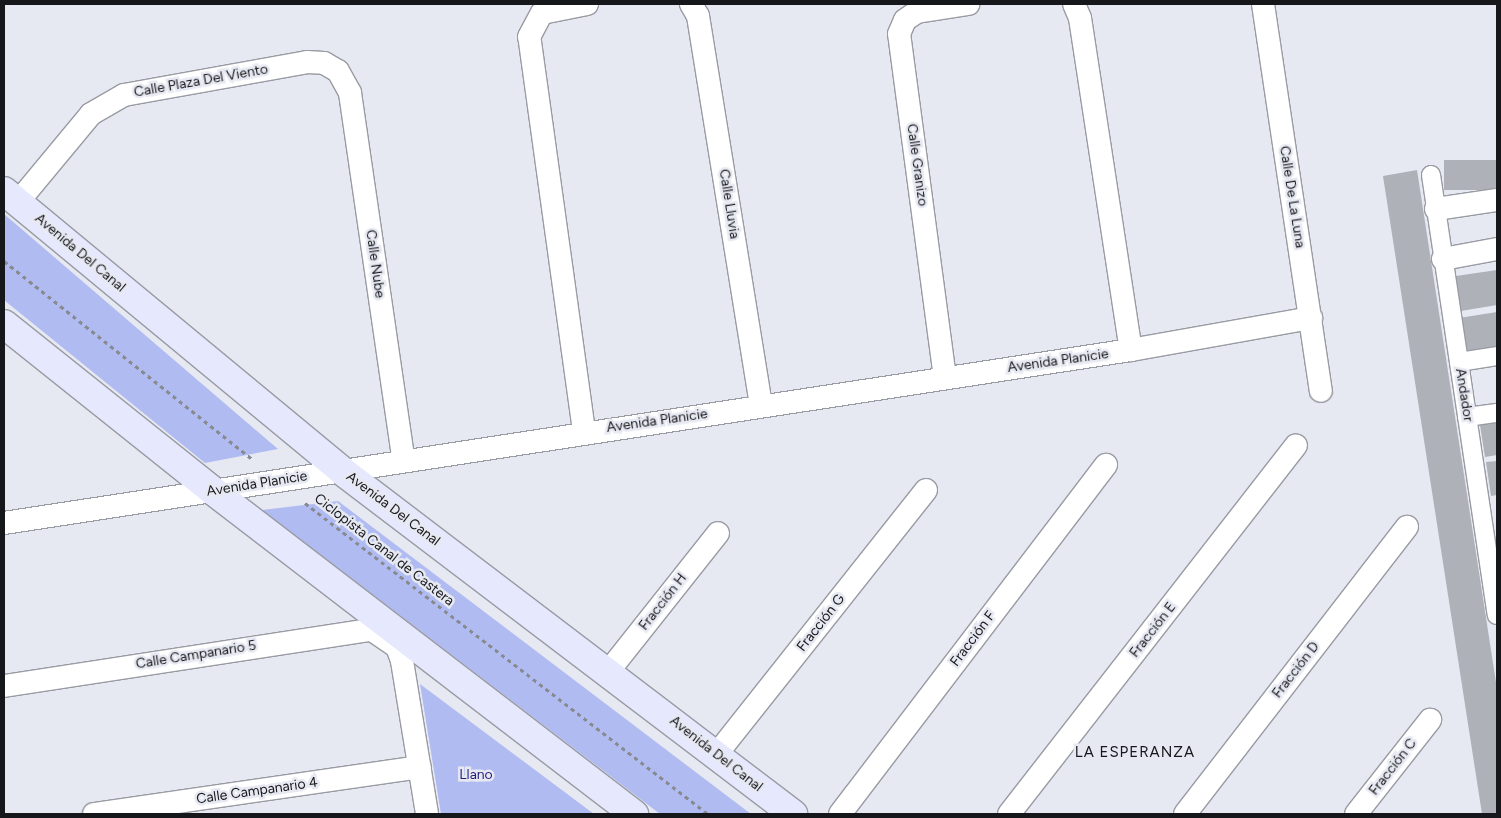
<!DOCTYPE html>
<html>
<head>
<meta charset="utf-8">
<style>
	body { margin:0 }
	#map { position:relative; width:1501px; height:818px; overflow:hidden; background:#e7e9f2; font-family:Figtree,sans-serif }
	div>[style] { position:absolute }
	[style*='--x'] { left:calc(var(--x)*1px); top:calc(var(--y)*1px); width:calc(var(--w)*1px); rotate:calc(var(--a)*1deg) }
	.green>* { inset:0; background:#b0bbf2 }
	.building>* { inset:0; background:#afb1b9; transform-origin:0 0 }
	.path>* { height:3px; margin-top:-1.5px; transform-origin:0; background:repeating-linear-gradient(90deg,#888a90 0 4px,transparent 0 8px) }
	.roads { filter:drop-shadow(1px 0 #999ba3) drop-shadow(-1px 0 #999ba3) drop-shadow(0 1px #999ba3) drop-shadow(0 -1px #999ba3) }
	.pedestrian>* { height:18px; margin:-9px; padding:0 9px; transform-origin:9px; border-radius:9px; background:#fff }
	.minor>* { height:22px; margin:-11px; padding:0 11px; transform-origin:11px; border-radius:11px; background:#fff }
	.secondary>* { height:28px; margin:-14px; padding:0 14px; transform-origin:14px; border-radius:14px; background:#e6e9fd }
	span { translate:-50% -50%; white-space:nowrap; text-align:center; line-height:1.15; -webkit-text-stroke:5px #e7e9f2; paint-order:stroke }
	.street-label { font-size:14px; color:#16171a }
	.park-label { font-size:14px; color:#241c80 }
	.neighbourhood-label { font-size:15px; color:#16171a; letter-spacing:1px }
	.frame { position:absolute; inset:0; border:5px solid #16171a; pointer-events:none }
</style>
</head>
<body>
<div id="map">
	<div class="green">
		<i style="clip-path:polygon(4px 214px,278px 449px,205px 463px,4px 300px)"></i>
		<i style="clip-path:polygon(338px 501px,751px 814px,660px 814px,262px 510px)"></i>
		<i style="clip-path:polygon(420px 684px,594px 814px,441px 814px)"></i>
	</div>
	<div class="building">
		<i style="left:1497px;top:160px;width:30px;height:53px;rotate:90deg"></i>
		<i style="clip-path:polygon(1417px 170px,1497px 689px,1497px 814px,1482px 814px,1383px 176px)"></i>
		<i style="clip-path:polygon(1497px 270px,1497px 305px,1461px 311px,1456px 276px)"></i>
		<i style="clip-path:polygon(1497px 312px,1497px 348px,1465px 353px,1459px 318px)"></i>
		<i style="clip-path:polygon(1497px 422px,1497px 455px,1485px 457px,1480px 425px)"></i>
		<i style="clip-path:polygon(1497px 461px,1497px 495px,1491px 496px,1486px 462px)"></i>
	</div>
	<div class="path">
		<i style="--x:4;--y:261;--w:317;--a:38.6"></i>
		<i style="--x:305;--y:503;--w:509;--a:37.66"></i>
	</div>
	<div class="roads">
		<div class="pedestrian">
			<i style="--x:1431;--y:175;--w:445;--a:81.5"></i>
			<i style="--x:1459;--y:362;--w:38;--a:-9"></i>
			<i style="--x:1467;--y:417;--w:30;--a:-8"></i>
		</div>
		<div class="minor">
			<i style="--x:691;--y:4;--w:14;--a:60"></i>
			<i style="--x:698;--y:16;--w:395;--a:80.8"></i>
			<i style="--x:1074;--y:4;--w:15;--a:67"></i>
			<i style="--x:1080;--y:18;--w:336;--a:81.3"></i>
			<i style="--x:1263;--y:4;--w:391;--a:81.5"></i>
			<i style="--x:18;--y:202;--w:114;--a:-50.3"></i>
			<i style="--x:91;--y:114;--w:38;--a:-30"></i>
			<i style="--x:124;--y:95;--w:186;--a:-10.2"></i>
			<i style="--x:307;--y:62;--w:17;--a:3"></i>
			<i style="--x:324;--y:63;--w:16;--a:30"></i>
			<i style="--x:338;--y:71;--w:25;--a:61"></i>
			<i style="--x:350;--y:93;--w:372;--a:81.7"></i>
			<i style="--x:1436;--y:209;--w:62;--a:-8.4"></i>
			<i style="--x:1443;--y:259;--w:55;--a:-10.5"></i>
			<i style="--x:945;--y:378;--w:347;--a:-97.6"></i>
			<i style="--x:899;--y:34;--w:15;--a:-67"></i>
			<i style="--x:905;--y:20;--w:14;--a:-34"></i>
			<i style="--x:917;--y:12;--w:52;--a:-8.9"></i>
			<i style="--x:584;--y:431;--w:398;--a:-97.9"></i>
			<i style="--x:529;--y:37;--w:27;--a:-62"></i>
			<i style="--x:542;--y:13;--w:46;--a:-11.3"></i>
			<i style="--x:4;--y:523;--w:1140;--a:-8.73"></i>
			<i style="--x:1131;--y:350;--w:183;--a:-10.1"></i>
			<i style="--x:608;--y:672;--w:177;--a:-51.6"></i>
			<i style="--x:4;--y:686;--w:372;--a:-8.7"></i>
			<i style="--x:372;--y:630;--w:30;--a:34"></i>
			<i style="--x:397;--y:647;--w:15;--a:70"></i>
			<i style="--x:402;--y:661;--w:155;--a:80.7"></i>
			<i style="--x:716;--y:755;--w:338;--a:-51.6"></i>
			<i style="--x:94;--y:814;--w:329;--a:-8.2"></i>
			<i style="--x:840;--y:814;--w:439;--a:-52.7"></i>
			<i style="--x:1009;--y:814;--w:467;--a:-52.1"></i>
			<i style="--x:1185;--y:814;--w:363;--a:-52.3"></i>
			<i style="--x:1356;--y:814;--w:120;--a:-51.8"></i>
		</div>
		<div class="secondary">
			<i style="--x:4;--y:191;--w:439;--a:39.6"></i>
			<i style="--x:342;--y:471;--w:567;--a:37.25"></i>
			<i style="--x:4;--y:324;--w:268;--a:38.6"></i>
			<i style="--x:213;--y:491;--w:531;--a:37.5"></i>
		</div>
	</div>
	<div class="street-label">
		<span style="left:201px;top:81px;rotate:-10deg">Calle Plaza Del Viento</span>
		<span style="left:917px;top:165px;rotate:82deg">Calle Granizo</span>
		<span style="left:1292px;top:197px;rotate:81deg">Calle De La Luna</span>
		<span style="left:729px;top:204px;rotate:81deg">Calle Lluvia</span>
		<span style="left:80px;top:253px;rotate:40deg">Avenida Del Canal</span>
		<span style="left:375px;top:264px;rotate:82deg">Calle Nube</span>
		<span style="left:1058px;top:361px;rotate:-8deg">Avenida Planicie</span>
		<span style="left:1464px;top:395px;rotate:81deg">Andador</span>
		<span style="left:657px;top:421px;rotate:-8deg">Avenida Planicie</span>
		<span style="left:257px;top:484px;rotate:-9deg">Avenida Planicie</span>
		<span style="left:393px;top:509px;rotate:37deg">Avenida Del Canal</span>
		<span style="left:384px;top:550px;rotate:38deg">Ciclopista Canal de Castera</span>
		<span style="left:663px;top:602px;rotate:-52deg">Fracción H</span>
		<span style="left:821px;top:623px;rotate:-52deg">Fracción G</span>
		<span style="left:1153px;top:630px;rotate:-52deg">Fracción E</span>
		<span style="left:973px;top:639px;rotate:-53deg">Fracción F</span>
		<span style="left:196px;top:655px;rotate:-9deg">Calle Campanario 5</span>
		<span style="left:1296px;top:670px;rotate:-52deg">Fracción D</span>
		<span style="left:716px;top:754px;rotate:38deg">Avenida Del Canal</span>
		<span style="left:1393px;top:767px;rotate:-52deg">Fracción C</span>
		<span style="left:257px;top:791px;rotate:-8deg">Calle Campanario 4</span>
	</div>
	<div class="park-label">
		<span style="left:476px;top:775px">Llano</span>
	</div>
	<div class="neighbourhood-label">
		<span style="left:1135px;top:753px">LA ESPERANZA</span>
	</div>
	<div class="frame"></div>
</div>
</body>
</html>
